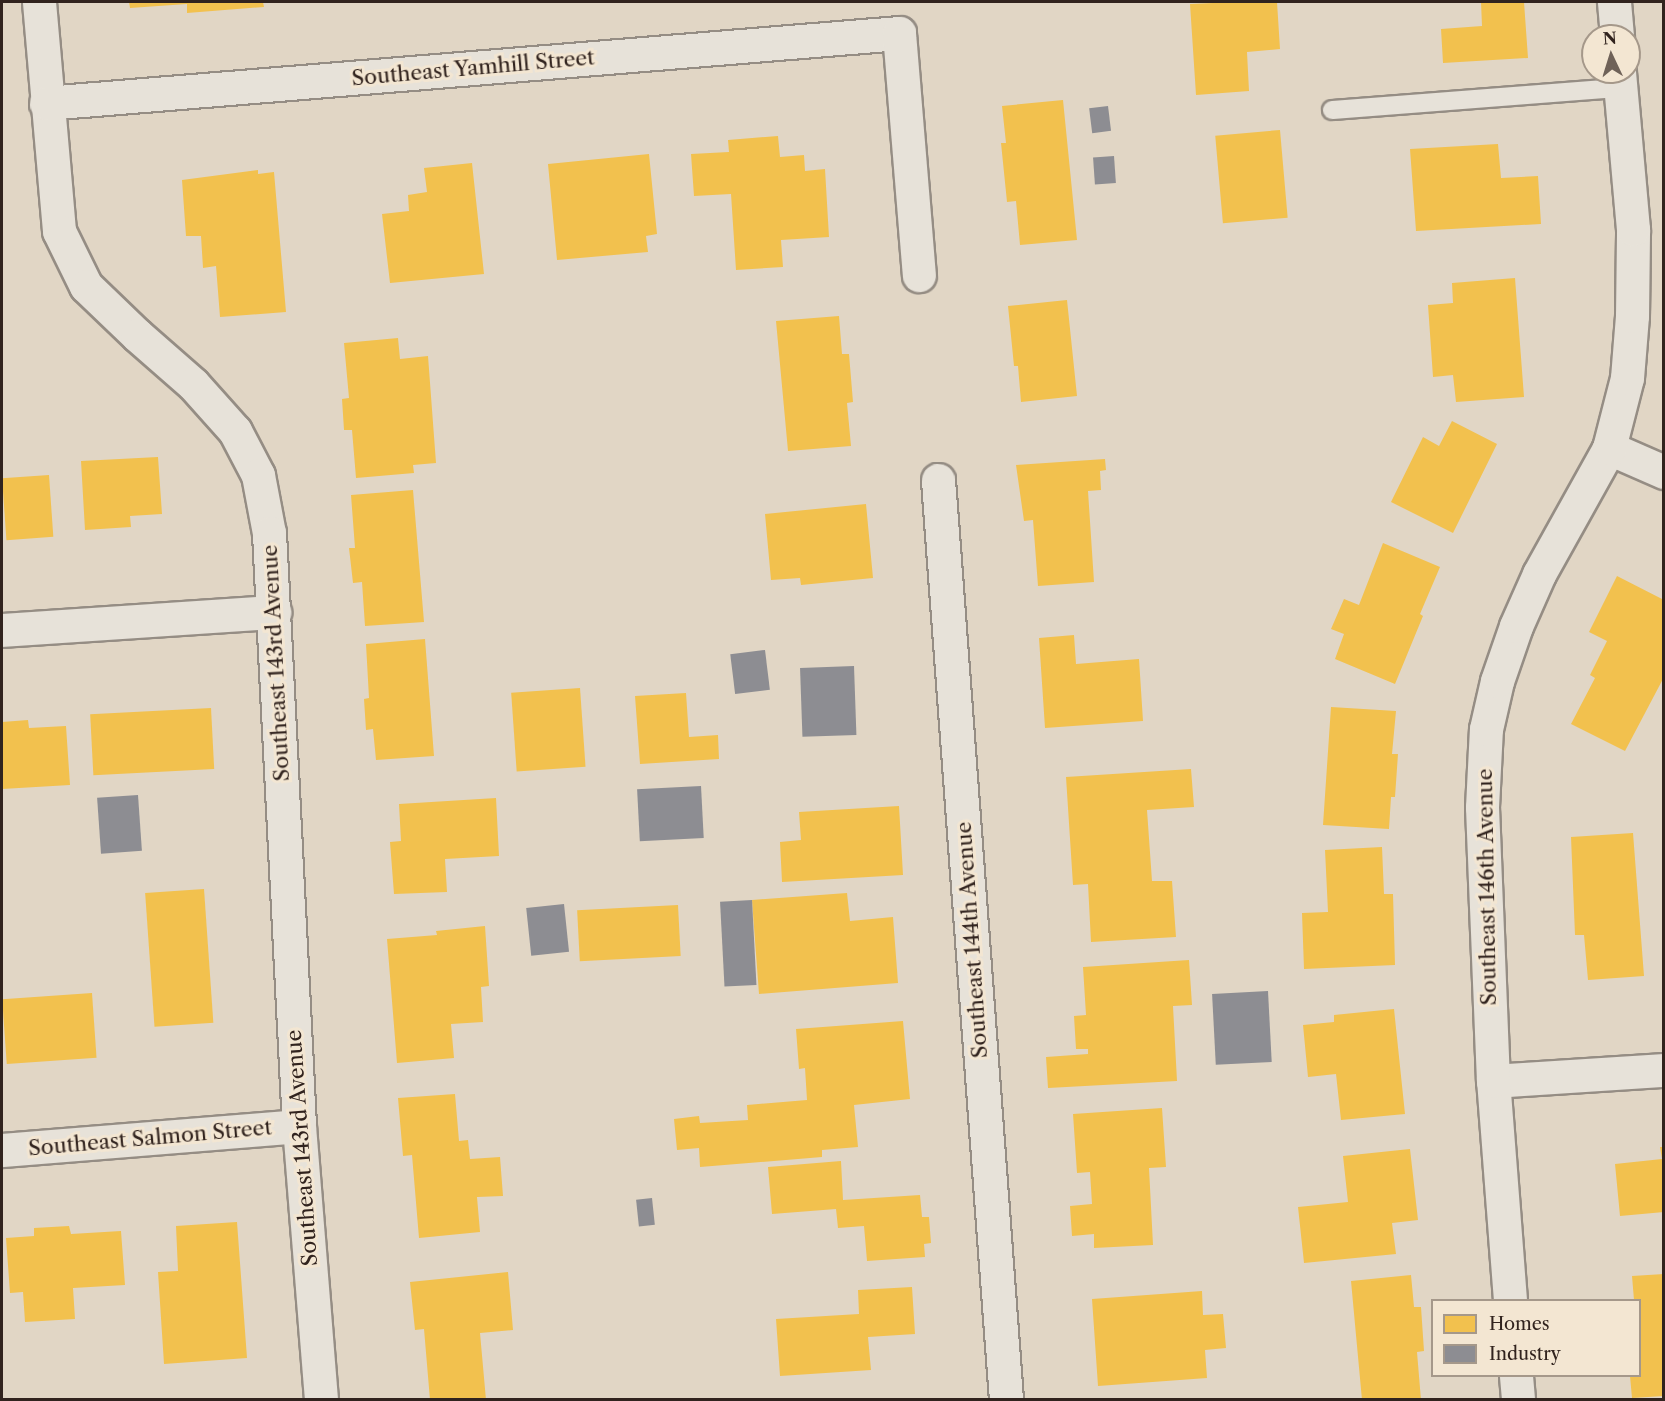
<!DOCTYPE html>
<html>
<head>
<meta charset="utf-8">
<style>
	body { margin:0 }
	#map { position:relative; width:1665px; height:1401px; overflow:hidden; background:#e1d6c5; font-family:"Libre Caslon Text",serif }
	div>[style] { position:absolute }
	[style*='--x'] { left:calc(var(--x)*1px); top:calc(var(--y)*1px); width:calc(var(--w)*1px); rotate:calc(var(--a)*1deg) }
	.homes>* { inset:0; background:#f2c14e; transform-origin:0 0 }
	.industry>* { inset:0; background:#8d8d92; transform-origin:0 0 }
	.roads { filter:drop-shadow(2px 0 #958d84) drop-shadow(-2px 0 #958d84) drop-shadow(0 2px #958d84) drop-shadow(0 -2px #958d84) }
	.service>* { height:18px; margin:-9px; padding:0 9px; transform-origin:9px; border-radius:9px; background:#e7e2d9 }
	.minor>* { height:33px; margin:-16.5px; padding:0 16.5px; transform-origin:16.5px; border-radius:16.5px; background:#e7e2d9 }
	span { translate:-50% -50%; white-space:nowrap; text-align:center; line-height:1.15; -webkit-text-stroke:6px #f3e6d2; paint-order:stroke }
	.street-label { font-size:21px; color:#31231e }
	.frame { position:absolute; inset:0; border:3px solid #31231e; pointer-events:none }
	.legend { position:absolute; left:1431px; top:1299px; width:210px; height:78px; box-sizing:border-box; background:#f3e6d2; border:2px solid #a5988a; margin:0; padding:8px 10px; list-style:none; font-size:18px; color:#31231e }
	.legend li { display:flex; align-items:center; gap:12px; height:30px }
	.legend b { width:30px; border:2px solid #a5988a }
	.north { position:absolute; left:1581px; top:24px; width:60px; height:60px; box-sizing:border-box; background:#f3e6d2; border:2px solid #a5988a; border-radius:50%; rotate:356deg; font-size:16px; font-weight:700; line-height:24px; text-align:center; color:#31231e }
	.north::after { content:''; display:block; margin:auto; width:21px; height:27px; background:#6f6258; clip-path:polygon(50% 0,100% 100%,50% 72%,0 100%) }
</style>
</head>
<body>
<div id="map">
	<div class="homes">
		<i style="clip-path:polygon(129px 2px,263px 2px,264px 7px,187px 13px,187px 4px,130px 8px)"></i>
		<i style="clip-path:polygon(1236px 2px,1277px 2px,1280px 49px,1247px 52px,1249px 91px,1196px 95px,1190px 4px)"></i>
		<i style="clip-path:polygon(1481px 2px,1524px 2px,1528px 58px,1443px 63px,1441px 29px,1482px 26px)"></i>
		<i style="clip-path:polygon(1063px 100px,1077px 240px,1020px 245px,1016px 201px,1007px 202px,1001px 143px,1006px 143px,1002px 106px)"></i>
		<i style="left:1280px;top:130px;width:88px;height:65px;rotate:85deg"></i>
		<i style="clip-path:polygon(778px 136px,780px 157px,804px 155px,805px 171px,825px 169px,829px 237px,781px 240px,783px 267px,736px 270px,731px 194px,694px 196px,691px 154px,729px 152px,728px 140px)"></i>
		<i style="clip-path:polygon(1498px 144px,1501px 178px,1538px 176px,1541px 224px,1416px 231px,1410px 149px)"></i>
		<i style="clip-path:polygon(649px 154px,657px 234px,646px 236px,648px 252px,557px 260px,548px 164px)"></i>
		<i style="clip-path:polygon(472px 163px,484px 274px,390px 283px,382px 214px,409px 211px,408px 195px,427px 192px,424px 168px)"></i>
		<i style="clip-path:polygon(258px 170px,258px 174px,274px 172px,286px 312px,220px 317px,216px 266px,203px 268px,201px 236px,186px 236px,182px 180px)"></i>
		<i style="clip-path:polygon(1515px 278px,1524px 397px,1456px 402px,1453px 375px,1433px 377px,1428px 305px,1453px 303px,1452px 283px)"></i>
		<i style="clip-path:polygon(1067px 300px,1077px 396px,1021px 402px,1018px 366px,1014px 366px,1008px 306px)"></i>
		<i style="clip-path:polygon(839px 316px,842px 354px,849px 354px,853px 402px,847px 403px,851px 446px,788px 451px,776px 321px)"></i>
		<i style="clip-path:polygon(398px 338px,400px 359px,428px 356px,436px 463px,413px 465px,414px 473px,356px 478px,352px 430px,344px 430px,342px 399px,349px 398px,344px 343px)"></i>
		<i style="clip-path:polygon(1452px 421px,1497px 444px,1453px 533px,1391px 502px,1423px 437px,1439px 446px)"></i>
		<i style="clip-path:polygon(158px 457px,162px 514px,130px 516px,131px 527px,85px 530px,81px 461px)"></i>
		<i style="clip-path:polygon(1105px 459px,1106px 470px,1100px 471px,1101px 490px,1088px 491px,1094px 582px,1038px 586px,1033px 520px,1024px 521px,1016px 465px)"></i>
		<i style="left:49px;top:475px;width:62px;height:47px;rotate:86deg"></i>
		<i style="clip-path:polygon(413px 490px,424px 622px,365px 626px,362px 582px,353px 583px,349px 548px,355px 548px,351px 495px)"></i>
		<i style="clip-path:polygon(866px 504px,873px 578px,801px 585px,800px 578px,771px 580px,765px 514px)"></i>
		<i style="clip-path:polygon(1383px 543px,1440px 567px,1420px 614px,1423px 616px,1395px 684px,1335px 659px,1344px 634px,1331px 629px,1344px 599px,1359px 605px)"></i>
		<i style="clip-path:polygon(1617px 576px,1664px 600px,1664px 677px,1625px 751px,1571px 724px,1595px 678px,1590px 675px,1607px 641px,1589px 632px)"></i>
		<i style="clip-path:polygon(1074px 635px,1076px 664px,1139px 659px,1143px 721px,1045px 728px,1039px 638px)"></i>
		<i style="clip-path:polygon(425px 639px,434px 756px,376px 760px,373px 729px,366px 730px,364px 699px,369px 698px,366px 644px)"></i>
		<i style="left:580px;top:688px;width:79px;height:69px;rotate:86deg"></i>
		<i style="clip-path:polygon(686px 693px,689px 737px,718px 735px,719px 759px,640px 764px,635px 696px)"></i>
		<i style="clip-path:polygon(1331px 707px,1396px 711px,1392px 754px,1398px 754px,1395px 797px,1391px 797px,1389px 829px,1323px 825px)"></i>
		<i style="left:211px;top:708px;width:61px;height:121px;rotate:87deg"></i>
		<i style="clip-path:polygon(28px 720px,29px 728px,66px 726px,70px 785px,2px 789px,2px 722px)"></i>
		<i style="clip-path:polygon(1191px 769px,1194px 807px,1147px 810px,1152px 881px,1172px 881px,1176px 937px,1091px 942px,1088px 884px,1073px 885px,1066px 777px)"></i>
		<i style="clip-path:polygon(496px 798px,499px 856px,445px 859px,447px 892px,394px 894px,390px 842px,401px 841px,399px 804px)"></i>
		<i style="clip-path:polygon(899px 806px,903px 875px,782px 882px,780px 842px,801px 840px,799px 812px)"></i>
		<i style="clip-path:polygon(1633px 833px,1644px 976px,1588px 980px,1584px 935px,1575px 935px,1571px 837px)"></i>
		<i style="clip-path:polygon(1382px 847px,1384px 894px,1393px 894px,1395px 965px,1304px 969px,1302px 913px,1328px 912px,1325px 850px)"></i>
		<i style="left:204px;top:889px;width:134px;height:59px;rotate:86deg"></i>
		<i style="clip-path:polygon(847px 893px,850px 921px,893px 917px,898px 983px,759px 994px,752px 900px)"></i>
		<i style="left:678px;top:905px;width:51px;height:101px;rotate:87deg"></i>
		<i style="clip-path:polygon(485px 926px,489px 986px,481px 987px,483px 1022px,451px 1024px,454px 1058px,397px 1063px,387px 939px,437px 935px,436px 931px)"></i>
		<i style="clip-path:polygon(1189px 960px,1192px 1005px,1173px 1006px,1177px 1081px,1048px 1088px,1046px 1057px,1088px 1054px,1088px 1049px,1076px 1049px,1074px 1016px,1086px 1015px,1083px 967px)"></i>
		<i style="left:92px;top:993px;width:65px;height:90px;rotate:86deg"></i>
		<i style="clip-path:polygon(1394px 1009px,1405px 1114px,1341px 1120px,1336px 1074px,1308px 1077px,1303px 1025px,1334px 1022px,1334px 1015px)"></i>
		<i style="clip-path:polygon(903px 1021px,910px 1099px,854px 1105px,858px 1147px,822px 1150px,822px 1157px,700px 1167px,699px 1148px,677px 1150px,674px 1119px,699px 1116px,700px 1123px,748px 1120px,747px 1105px,807px 1100px,805px 1068px,799px 1069px,796px 1029px)"></i>
		<i style="clip-path:polygon(455px 1094px,459px 1141px,468px 1140px,470px 1159px,500px 1157px,503px 1196px,477px 1197px,480px 1232px,419px 1238px,412px 1155px,403px 1156px,398px 1098px)"></i>
		<i style="clip-path:polygon(1162px 1108px,1166px 1167px,1149px 1168px,1153px 1245px,1094px 1248px,1094px 1234px,1072px 1236px,1070px 1206px,1092px 1204px,1090px 1172px,1077px 1173px,1073px 1114px)"></i>
		<i style="clip-path:polygon(1660px 1147px,1664px 1147px,1664px 1212px,1620px 1216px,1615px 1164px,1662px 1159px)"></i>
		<i style="clip-path:polygon(1410px 1149px,1418px 1220px,1392px 1223px,1396px 1254px,1304px 1263px,1298px 1207px,1348px 1202px,1343px 1156px)"></i>
		<i style="clip-path:polygon(841px 1161px,843px 1200px,920px 1195px,922px 1217px,929px 1217px,931px 1243px,924px 1244px,925px 1257px,867px 1261px,864px 1226px,838px 1228px,836px 1209px,772px 1214px,768px 1167px)"></i>
		<i style="clip-path:polygon(237px 1222px,247px 1358px,164px 1364px,158px 1272px,178px 1271px,176px 1226px)"></i>
		<i style="clip-path:polygon(69px 1226px,71px 1234px,121px 1231px,125px 1285px,73px 1288px,75px 1319px,25px 1322px,23px 1292px,10px 1293px,6px 1238px,34px 1236px,34px 1228px)"></i>
		<i style="clip-path:polygon(508px 1272px,513px 1330px,480px 1333px,486px 1400px,430px 1400px,424px 1329px,415px 1330px,410px 1282px)"></i>
		<i style="clip-path:polygon(1664px 1274px,1664px 1396px,1632px 1398px,1630px 1376px,1640px 1376px,1640px 1300px,1634px 1300px,1632px 1276px)"></i>
		<i style="clip-path:polygon(1411px 1275px,1414px 1307px,1421px 1307px,1424px 1351px,1417px 1352px,1421px 1400px,1362px 1400px,1351px 1281px)"></i>
		<i style="clip-path:polygon(912px 1287px,915px 1334px,868px 1337px,871px 1370px,780px 1376px,776px 1319px,859px 1314px,858px 1290px)"></i>
		<i style="clip-path:polygon(1202px 1291px,1203px 1315px,1223px 1314px,1226px 1348px,1205px 1350px,1207px 1378px,1098px 1386px,1092px 1299px)"></i>
	</div>
	<div class="industry">
		<i style="left:1108px;top:106px;width:25px;height:19px;rotate:83deg"></i>
		<i style="left:1114px;top:156px;width:27px;height:21px;rotate:86deg"></i>
		<i style="left:765px;top:650px;width:40px;height:35px;rotate:83deg"></i>
		<i style="left:854px;top:666px;width:69px;height:54px;rotate:88deg"></i>
		<i style="left:701px;top:786px;width:52px;height:64px;rotate:87deg"></i>
		<i style="left:138px;top:795px;width:56px;height:41px;rotate:86deg"></i>
		<i style="left:752px;top:900px;width:85px;height:32px;rotate:87deg"></i>
		<i style="left:564px;top:904px;width:48px;height:38px;rotate:84deg"></i>
		<i style="left:1268px;top:991px;width:71px;height:56px;rotate:87deg"></i>
		<i style="left:652px;top:1198px;width:27px;height:16px;rotate:84deg"></i>
	</div>
	<div class="roads">
		<div class="service">
			<i style="--x:1332;--y:110;--w:290;--a:-4.4"></i>
		</div>
		<div class="minor">
			<i style="--x:39;--y:2;--w:230;--a:85"></i>
			<i style="--x:59;--y:231;--w:61;--a:63.9"></i>
			<i style="--x:86;--y:286;--w:71;--a:43.9"></i>
			<i style="--x:137;--y:335;--w:74;--a:41.2"></i>
			<i style="--x:193;--y:384;--w:63;--a:48.2"></i>
			<i style="--x:235;--y:431;--w:50;--a:62.4"></i>
			<i style="--x:258;--y:475;--w:59;--a:79.3"></i>
			<i style="--x:269;--y:533;--w:594;--a:87.1"></i>
			<i style="--x:299;--y:1126;--w:275;--a:85.4"></i>
			<i style="--x:1614;--y:2;--w:34;--a:85"></i>
			<i style="--x:46;--y:103;--w:856;--a:-4.69"></i>
			<i style="--x:899;--y:33;--w:243;--a:85.3"></i>
			<i style="--x:1609;--y:448;--w:60;--a:23.6"></i>
			<i style="--x:938;--y:480;--w:923;--a:85.77"></i>
			<i style="--x:2;--y:630;--w:273;--a:-3.8"></i>
			<i style="--x:1493;--y:1081;--w:171;--a:-3.7"></i>
			<i style="--x:2;--y:1150;--w:298;--a:-4.6"></i>
			<i style="--x:1510;--y:1300;--w:220;--a:-94.4"></i>
			<i style="--x:1493;--y:1081;--w:274;--a:-92.3"></i>
			<i style="--x:1482;--y:807;--w:78;--a:-87.1"></i>
			<i style="--x:1486;--y:729;--w:49;--a:-77.1"></i>
			<i style="--x:1497;--y:681;--w:58;--a:-70.9"></i>
			<i style="--x:1516;--y:626;--w:57;--a:-66.1"></i>
			<i style="--x:1539;--y:574;--w:144;--a:-60.9"></i>
			<i style="--x:1609;--y:448;--w:72;--a:-75.6"></i>
			<i style="--x:1627;--y:378;--w:62;--a:-85.4"></i>
			<i style="--x:1632;--y:316;--w:87;--a:-89.3"></i>
			<i style="--x:1633;--y:229;--w:158;--a:-95.1"></i>
			<i style="--x:1516;--y:1376;--w:24;--a:85"></i>
		</div>
	</div>
	<div class="street-label">
		<span style="left:473px;top:68px;rotate:-5deg">Southeast Yamhill Street</span>
		<span style="left:276px;top:663px;rotate:-93deg">Southeast 143rd Avenue</span>
		<span style="left:1487px;top:887px;rotate:-91deg">Southeast 146th Avenue</span>
		<span style="left:972px;top:940px;rotate:-94deg">Southeast 144th Avenue</span>
		<span style="left:150px;top:1138px;rotate:-5deg">Southeast Salmon Street</span>
		<span style="left:302px;top:1148px;rotate:-94deg">Southeast 143rd Avenue</span>
	</div>
	<div class="frame"></div>
	<ul class="legend">
	<li><b style="height:16px;background:#f2c14e"></b>Homes</li>
	<li><b style="height:16px;background:#8d8d92"></b>Industry</li>
	</ul>
	<div class="north">N</div>
</div>
</body>
</html>
